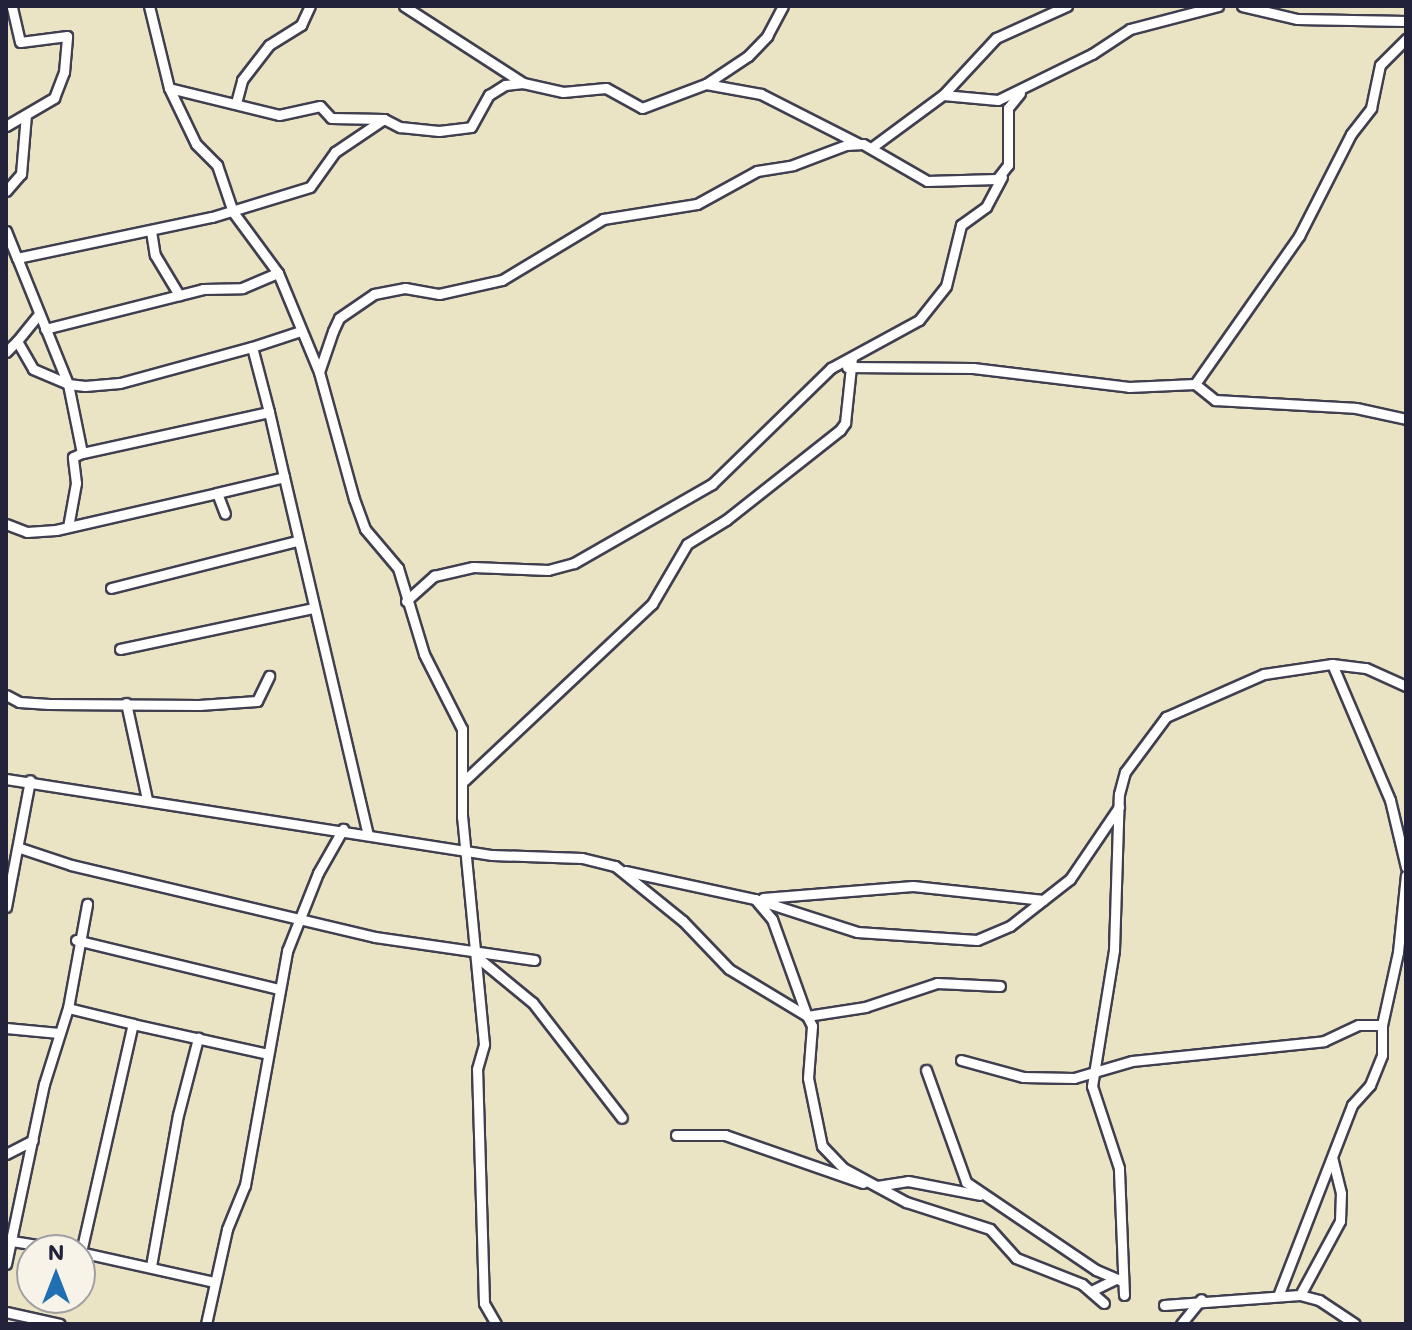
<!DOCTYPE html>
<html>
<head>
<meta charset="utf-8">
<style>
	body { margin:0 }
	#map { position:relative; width:1412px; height:1330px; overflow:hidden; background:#eae4c5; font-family:Mali,sans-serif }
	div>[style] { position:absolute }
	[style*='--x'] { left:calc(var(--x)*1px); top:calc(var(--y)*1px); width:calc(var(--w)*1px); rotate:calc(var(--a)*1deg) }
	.roads { filter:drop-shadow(2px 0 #403f50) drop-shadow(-2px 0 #403f50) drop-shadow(0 2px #403f50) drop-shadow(0 -2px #403f50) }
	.minor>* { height:9px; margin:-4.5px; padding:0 4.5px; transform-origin:4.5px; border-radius:4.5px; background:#fff }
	span { translate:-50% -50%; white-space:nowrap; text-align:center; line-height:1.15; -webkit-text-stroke:7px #f7f3e8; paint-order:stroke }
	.frame { position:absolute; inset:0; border:8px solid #22223b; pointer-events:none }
	.north { position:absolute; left:16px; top:1234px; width:80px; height:80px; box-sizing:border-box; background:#f7f3e8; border:2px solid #a29fa3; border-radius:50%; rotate:0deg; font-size:22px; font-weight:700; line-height:32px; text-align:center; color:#22223b }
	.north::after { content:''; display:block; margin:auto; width:28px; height:36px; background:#1f6fb2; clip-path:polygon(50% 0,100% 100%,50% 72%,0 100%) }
</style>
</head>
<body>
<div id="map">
	<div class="roads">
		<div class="minor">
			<i style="--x:149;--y:6;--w:84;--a:76.3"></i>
			<i style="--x:169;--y:88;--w:62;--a:64.3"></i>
			<i style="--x:196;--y:144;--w:30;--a:45"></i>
			<i style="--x:217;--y:165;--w:50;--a:71.2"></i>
			<i style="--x:233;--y:212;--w:76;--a:53.6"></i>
			<i style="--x:278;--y:273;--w:107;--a:67.5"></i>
			<i style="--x:404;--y:6;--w:142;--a:32.9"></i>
			<i style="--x:523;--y:83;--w:41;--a:12.7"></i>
			<i style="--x:563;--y:92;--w:43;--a:-5.3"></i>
			<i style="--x:606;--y:88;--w:41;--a:29.1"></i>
			<i style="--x:642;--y:108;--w:68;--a:-20.6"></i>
			<i style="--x:706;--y:84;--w:50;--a:-33.7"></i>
			<i style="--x:748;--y:56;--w:28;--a:-46"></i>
			<i style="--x:767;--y:36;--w:34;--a:-62"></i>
			<i style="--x:1242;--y:6;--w:57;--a:13.3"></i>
			<i style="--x:1297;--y:19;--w:109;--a:1.1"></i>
			<i style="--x:706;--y:84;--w:56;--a:10.3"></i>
			<i style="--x:761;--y:94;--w:108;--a:27"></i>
			<i style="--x:169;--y:88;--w:113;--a:13.8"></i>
			<i style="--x:279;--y:115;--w:42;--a:-12.4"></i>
			<i style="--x:320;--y:106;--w:16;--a:47"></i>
			<i style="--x:331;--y:118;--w:53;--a:1.1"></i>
			<i style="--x:384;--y:119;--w:18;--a:27"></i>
			<i style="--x:400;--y:127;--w:39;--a:6"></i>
			<i style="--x:439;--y:131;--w:32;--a:-7"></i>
			<i style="--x:471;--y:127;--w:37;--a:-61"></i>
			<i style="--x:489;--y:95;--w:19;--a:-32"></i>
			<i style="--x:505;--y:85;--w:18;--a:-6"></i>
			<i style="--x:943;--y:95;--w:78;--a:-47.1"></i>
			<i style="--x:996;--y:38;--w:78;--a:-24.3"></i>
			<i style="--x:236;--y:103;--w:24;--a:-75"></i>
			<i style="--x:242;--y:80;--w:44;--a:-52.4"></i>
			<i style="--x:269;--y:45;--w:38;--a:-32"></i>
			<i style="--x:301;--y:25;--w:21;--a:-65"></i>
			<i style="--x:6;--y:126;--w:56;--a:-30.3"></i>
			<i style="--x:54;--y:98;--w:28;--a:-69"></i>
			<i style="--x:64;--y:72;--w:36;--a:-85"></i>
			<i style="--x:67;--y:36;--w:47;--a:172.7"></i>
			<i style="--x:20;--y:42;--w:37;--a:-103"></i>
			<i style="--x:871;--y:148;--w:89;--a:-36.4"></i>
			<i style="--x:943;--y:95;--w:55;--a:5.2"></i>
			<i style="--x:998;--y:100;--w:105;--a:-26.1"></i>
			<i style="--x:1092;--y:54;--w:45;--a:-33.3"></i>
			<i style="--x:1130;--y:29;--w:91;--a:-14.6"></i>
			<i style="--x:6;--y:191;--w:23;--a:-49"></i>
			<i style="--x:21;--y:174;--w:59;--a:-85.2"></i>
			<i style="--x:6;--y:231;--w:29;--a:68"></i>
			<i style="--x:151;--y:231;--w:24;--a:81"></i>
			<i style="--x:155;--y:255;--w:47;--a:59"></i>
			<i style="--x:45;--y:329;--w:163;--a:-14.2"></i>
			<i style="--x:203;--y:289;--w:39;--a:-1"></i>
			<i style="--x:242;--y:288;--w:39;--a:-23"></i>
			<i style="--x:17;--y:341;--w:35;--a:-51"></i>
			<i style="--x:252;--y:347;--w:52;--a:-18.1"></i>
			<i style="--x:6;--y:352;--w:16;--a:-45"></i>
			<i style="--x:17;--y:341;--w:32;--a:60"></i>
			<i style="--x:33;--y:369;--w:38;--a:23"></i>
			<i style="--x:68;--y:384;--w:17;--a:7"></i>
			<i style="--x:85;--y:386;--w:35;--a:-5"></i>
			<i style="--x:120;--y:383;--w:137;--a:-15.3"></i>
			<i style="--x:252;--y:347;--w:67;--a:75.3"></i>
			<i style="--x:269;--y:412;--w:191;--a:167.6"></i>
			<i style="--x:82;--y:453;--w:70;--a:-101.5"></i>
			<i style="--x:68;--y:384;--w:136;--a:-112"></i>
			<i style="--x:17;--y:258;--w:199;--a:-11.9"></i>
			<i style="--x:212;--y:217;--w:102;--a:-17"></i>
			<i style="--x:310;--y:187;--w:43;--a:-54.5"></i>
			<i style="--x:335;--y:152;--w:59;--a:-34"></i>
			<i style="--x:847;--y:367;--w:126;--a:0.5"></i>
			<i style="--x:973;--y:368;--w:157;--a:6.9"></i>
			<i style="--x:1129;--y:387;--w:66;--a:-2.6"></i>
			<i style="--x:1195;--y:384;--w:26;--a:39"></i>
			<i style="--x:1215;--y:400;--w:141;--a:3.2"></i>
			<i style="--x:1356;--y:408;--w:51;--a:12.4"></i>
			<i style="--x:1195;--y:384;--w:181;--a:-54.9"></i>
			<i style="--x:1299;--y:236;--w:114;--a:-63"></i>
			<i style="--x:1351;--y:134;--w:33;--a:-52"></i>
			<i style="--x:1371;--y:108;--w:44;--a:-78.2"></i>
			<i style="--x:1380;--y:65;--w:37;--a:-45"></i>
			<i style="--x:284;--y:477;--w:365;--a:76.8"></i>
			<i style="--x:217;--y:493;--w:69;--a:-13.4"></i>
			<i style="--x:284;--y:477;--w:67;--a:-103"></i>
			<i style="--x:6;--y:524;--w:22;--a:21"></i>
			<i style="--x:27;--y:532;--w:29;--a:-4"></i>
			<i style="--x:56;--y:530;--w:165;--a:-12.9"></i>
			<i style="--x:217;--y:493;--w:22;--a:69"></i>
			<i style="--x:68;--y:527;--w:45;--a:-79.7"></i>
			<i style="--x:76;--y:483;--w:26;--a:-97"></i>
			<i style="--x:73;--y:457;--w:10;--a:-24"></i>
			<i style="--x:111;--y:588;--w:192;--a:-14.2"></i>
			<i style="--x:406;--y:601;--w:38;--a:-42"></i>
			<i style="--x:434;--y:576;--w:40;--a:-13"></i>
			<i style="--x:473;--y:567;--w:75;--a:2.3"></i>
			<i style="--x:548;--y:570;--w:27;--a:-15"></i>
			<i style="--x:574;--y:563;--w:159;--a:-29.8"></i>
			<i style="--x:712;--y:484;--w:166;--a:-44.3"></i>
			<i style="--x:831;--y:368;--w:100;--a:-28.6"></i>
			<i style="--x:919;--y:320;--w:43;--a:-51.5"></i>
			<i style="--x:946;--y:286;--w:63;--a:-76.2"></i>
			<i style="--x:961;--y:225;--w:31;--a:-36"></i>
			<i style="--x:986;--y:207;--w:34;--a:-62"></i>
			<i style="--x:120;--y:649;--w:197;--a:-12"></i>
			<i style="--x:1332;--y:664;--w:148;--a:66.9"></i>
			<i style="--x:1390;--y:800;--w:69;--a:76.6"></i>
			<i style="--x:6;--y:695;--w:15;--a:28"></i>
			<i style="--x:19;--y:702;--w:30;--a:4"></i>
			<i style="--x:49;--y:704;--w:150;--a:0.4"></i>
			<i style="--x:199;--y:705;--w:58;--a:-3.9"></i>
			<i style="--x:257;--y:701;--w:28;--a:-64"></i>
			<i style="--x:126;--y:703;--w:98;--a:77.7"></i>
			<i style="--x:6;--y:779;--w:492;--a:8.9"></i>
			<i style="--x:492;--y:855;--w:90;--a:1.9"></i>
			<i style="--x:582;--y:858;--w:34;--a:14"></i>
			<i style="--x:615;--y:866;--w:87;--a:39"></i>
			<i style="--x:683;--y:921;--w:66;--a:46.2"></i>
			<i style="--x:729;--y:969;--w:91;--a:31.1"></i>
			<i style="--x:807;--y:1016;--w:11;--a:63"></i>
			<i style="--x:812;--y:1026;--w:52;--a:94.4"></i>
			<i style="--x:808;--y:1078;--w:69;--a:78.4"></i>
			<i style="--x:822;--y:1146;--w:30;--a:46"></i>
			<i style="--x:843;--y:1168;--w:72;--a:28.4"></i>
			<i style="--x:906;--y:1202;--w:88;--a:17.8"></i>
			<i style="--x:990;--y:1229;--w:39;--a:48"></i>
			<i style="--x:1016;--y:1258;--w:71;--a:21.5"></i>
			<i style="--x:1082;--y:1284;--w:29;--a:41"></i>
			<i style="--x:465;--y:780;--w:257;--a:-43.3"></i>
			<i style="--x:652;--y:604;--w:69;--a:-59.7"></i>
			<i style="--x:687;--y:544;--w:46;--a:-31.6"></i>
			<i style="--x:726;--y:520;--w:145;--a:-38.3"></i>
			<i style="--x:840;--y:430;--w:9;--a:-54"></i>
			<i style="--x:845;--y:423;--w:65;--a:-83.9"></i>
			<i style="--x:20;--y:848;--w:54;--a:18.4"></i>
			<i style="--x:71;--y:865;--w:312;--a:13.3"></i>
			<i style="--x:375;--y:937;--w:161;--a:8.2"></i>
			<i style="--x:625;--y:871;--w:133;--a:12.2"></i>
			<i style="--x:755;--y:899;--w:107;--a:17.9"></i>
			<i style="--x:857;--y:932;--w:120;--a:3.8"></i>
			<i style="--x:977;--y:940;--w:36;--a:-23"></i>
			<i style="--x:1010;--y:926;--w:76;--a:-38.1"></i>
			<i style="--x:1070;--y:879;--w:87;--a:-55.8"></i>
			<i style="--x:763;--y:898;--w:150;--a:-4.6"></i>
			<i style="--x:913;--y:886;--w:131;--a:6.1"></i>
			<i style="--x:755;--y:899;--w:26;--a:50"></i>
			<i style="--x:772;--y:919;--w:103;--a:70.2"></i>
			<i style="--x:807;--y:1016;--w:59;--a:-8.8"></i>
			<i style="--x:865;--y:1007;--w:76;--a:-18.4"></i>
			<i style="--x:937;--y:983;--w:63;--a:2.7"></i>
			<i style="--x:6;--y:907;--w:129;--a:-79.3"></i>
			<i style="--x:76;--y:940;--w:208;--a:13.6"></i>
			<i style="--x:477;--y:957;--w:72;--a:39.4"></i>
			<i style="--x:533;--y:1003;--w:145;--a:52.3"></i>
			<i style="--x:68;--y:1008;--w:67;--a:13.8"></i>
			<i style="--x:6;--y:1028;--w:53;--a:5.4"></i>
			<i style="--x:961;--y:1060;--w:64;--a:15.3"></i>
			<i style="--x:1023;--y:1077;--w:51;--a:1.1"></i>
			<i style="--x:1074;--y:1078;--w:60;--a:-16.3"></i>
			<i style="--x:1132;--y:1061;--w:193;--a:-5.9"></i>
			<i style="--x:1324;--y:1041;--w:38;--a:-25"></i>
			<i style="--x:1359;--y:1025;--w:23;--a:0"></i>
			<i style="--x:926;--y:1070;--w:119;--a:70.3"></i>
			<i style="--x:966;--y:1182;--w:157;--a:34.1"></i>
			<i style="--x:1096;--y:1270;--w:28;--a:23"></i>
			<i style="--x:676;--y:1135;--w:49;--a:0"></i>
			<i style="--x:725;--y:1135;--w:146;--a:19.2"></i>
			<i style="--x:6;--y:1154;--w:30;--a:-27"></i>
			<i style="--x:877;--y:1186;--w:31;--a:-9"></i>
			<i style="--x:908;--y:1181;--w:73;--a:11"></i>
			<i style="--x:12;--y:1241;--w:58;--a:9"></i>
			<i style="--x:80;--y:1252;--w:137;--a:12.6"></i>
			<i style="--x:81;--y:1252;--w:234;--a:-77.2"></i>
			<i style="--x:133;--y:1024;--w:138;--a:12.5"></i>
			<i style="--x:6;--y:1264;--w:184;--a:-78.1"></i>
			<i style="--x:44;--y:1084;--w:80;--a:-72.5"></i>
			<i style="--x:68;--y:1008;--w:106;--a:-79.6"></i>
			<i style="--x:151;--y:1266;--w:153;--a:-79.9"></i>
			<i style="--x:178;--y:1115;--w:80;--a:-75.4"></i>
			<i style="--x:1091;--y:1291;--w:28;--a:-26"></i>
			<i style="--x:1124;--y:1295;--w:127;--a:-92.3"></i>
			<i style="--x:1119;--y:1168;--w:86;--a:-108.2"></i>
			<i style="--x:1092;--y:1086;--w:138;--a:-80.8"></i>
			<i style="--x:1114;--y:950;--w:156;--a:-88.2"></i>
			<i style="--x:1119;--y:794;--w:23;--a:-75"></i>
			<i style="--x:1125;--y:772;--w:69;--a:-53.3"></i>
			<i style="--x:1166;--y:717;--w:107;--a:-23.7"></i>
			<i style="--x:1264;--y:674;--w:69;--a:-8.4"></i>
			<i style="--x:1332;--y:664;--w:34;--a:7"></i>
			<i style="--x:1366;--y:668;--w:44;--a:24.2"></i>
			<i style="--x:1300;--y:1295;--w:84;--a:-61.6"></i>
			<i style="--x:1340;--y:1221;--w:28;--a:-88"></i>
			<i style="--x:1341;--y:1193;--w:36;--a:-104"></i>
			<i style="--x:1278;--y:1296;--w:205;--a:-68.8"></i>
			<i style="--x:1352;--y:1105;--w:27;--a:-48"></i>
			<i style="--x:1370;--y:1085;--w:32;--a:-68"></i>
			<i style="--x:1382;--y:1055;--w:30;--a:-90"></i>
			<i style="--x:1382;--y:1025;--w:75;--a:-77.6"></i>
			<i style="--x:1398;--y:952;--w:77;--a:-84.1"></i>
			<i style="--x:1164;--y:1305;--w:136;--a:-4.2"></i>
			<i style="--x:1300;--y:1295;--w:20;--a:15"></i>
			<i style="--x:1319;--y:1300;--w:43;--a:33.7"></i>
			<i style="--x:6;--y:1312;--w:55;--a:12.5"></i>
			<i style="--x:206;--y:1324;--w:97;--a:-77.5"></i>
			<i style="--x:227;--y:1229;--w:48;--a:-67.8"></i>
			<i style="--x:245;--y:1185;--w:238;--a:-79.8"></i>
			<i style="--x:287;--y:951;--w:84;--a:-68.3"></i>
			<i style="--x:318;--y:873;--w:51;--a:-60.4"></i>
			<i style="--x:496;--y:1324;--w:24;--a:-120"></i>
			<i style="--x:484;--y:1303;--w:234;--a:-91.7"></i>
			<i style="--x:477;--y:1069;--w:26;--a:-74"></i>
			<i style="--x:484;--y:1044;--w:228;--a:-95.5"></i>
			<i style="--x:462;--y:817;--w:88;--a:-90"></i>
			<i style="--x:462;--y:729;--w:84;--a:-116.9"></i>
			<i style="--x:424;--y:654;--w:90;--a:-106.8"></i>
			<i style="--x:398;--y:568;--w:51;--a:-130.2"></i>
			<i style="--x:365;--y:529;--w:32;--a:-110"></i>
			<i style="--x:354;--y:499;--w:132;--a:-105.4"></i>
			<i style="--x:319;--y:372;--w:43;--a:-71.1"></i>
			<i style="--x:333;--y:331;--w:14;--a:-65"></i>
			<i style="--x:339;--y:318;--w:42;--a:-34.4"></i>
			<i style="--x:374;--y:294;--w:32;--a:-11"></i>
			<i style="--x:405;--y:288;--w:35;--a:10"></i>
			<i style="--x:439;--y:294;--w:65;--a:-12.5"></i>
			<i style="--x:502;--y:280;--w:118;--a:-31.1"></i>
			<i style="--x:603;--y:219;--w:95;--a:-9.1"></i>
			<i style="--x:697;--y:204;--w:68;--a:-28.8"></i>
			<i style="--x:757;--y:171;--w:36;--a:-9"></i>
			<i style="--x:793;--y:165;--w:57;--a:-20.7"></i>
			<i style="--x:846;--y:145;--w:17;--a:-3"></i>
			<i style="--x:863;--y:144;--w:74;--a:30"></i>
			<i style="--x:927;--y:181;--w:70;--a:-1.6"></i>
			<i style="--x:997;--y:179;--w:18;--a:-52"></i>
			<i style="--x:1008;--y:165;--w:57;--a:-90"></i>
			<i style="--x:1008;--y:108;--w:19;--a:-51"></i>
			<i style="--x:1181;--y:1324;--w:32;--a:-51"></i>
		</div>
	</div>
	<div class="frame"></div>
	<div class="north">N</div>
</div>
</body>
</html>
